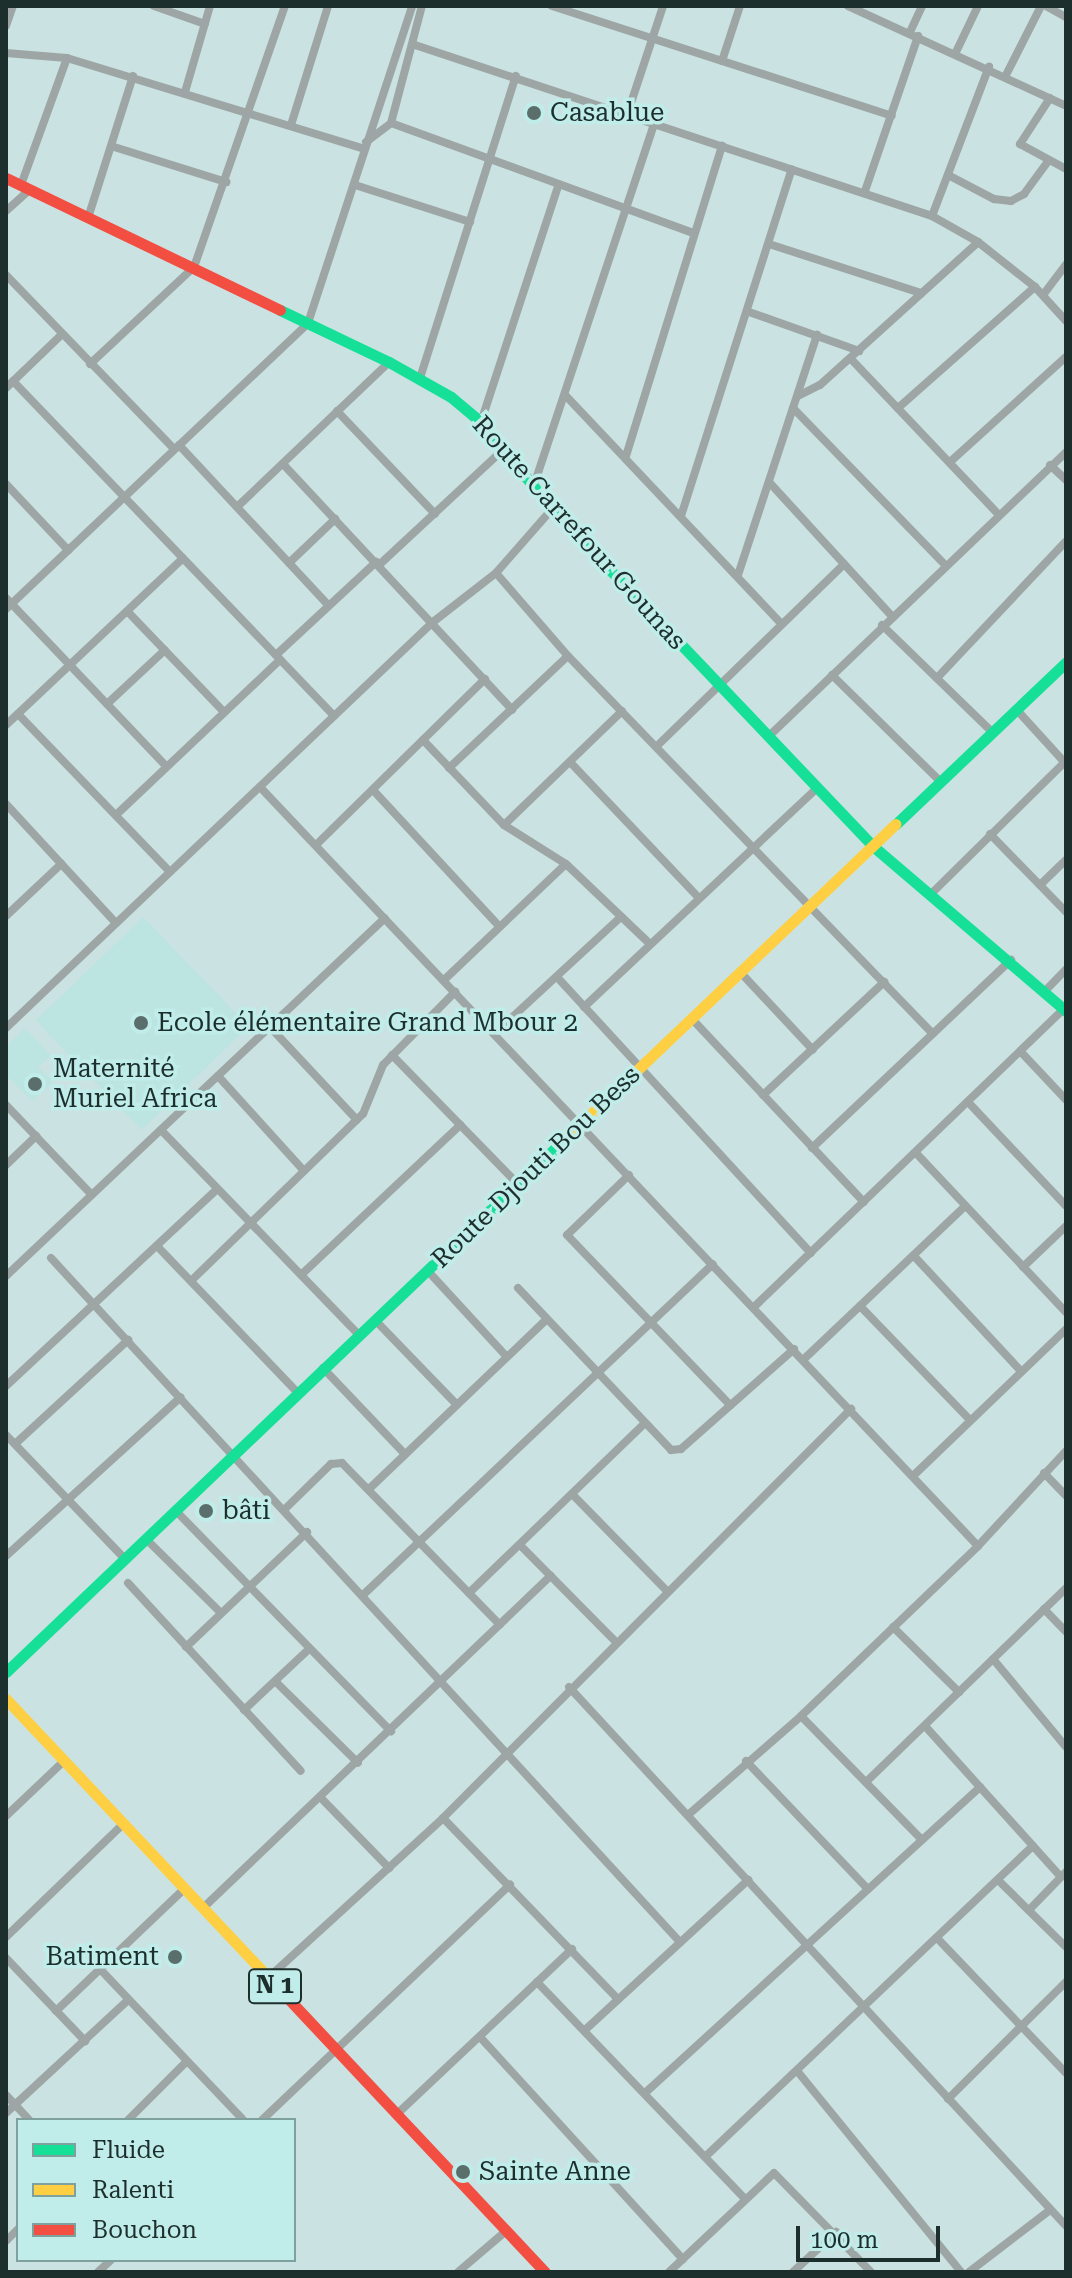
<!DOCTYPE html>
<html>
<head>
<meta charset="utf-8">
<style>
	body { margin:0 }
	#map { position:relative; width:1072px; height:2278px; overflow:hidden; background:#cae2e1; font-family:"Roboto Serif",serif }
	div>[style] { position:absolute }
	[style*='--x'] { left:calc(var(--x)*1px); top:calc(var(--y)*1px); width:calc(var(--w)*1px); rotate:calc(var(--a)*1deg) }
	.built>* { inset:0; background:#bce5e2; transform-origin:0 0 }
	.street>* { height:8px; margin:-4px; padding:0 4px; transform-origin:4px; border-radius:4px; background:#9da6a5 }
	.fast>* { height:11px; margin:-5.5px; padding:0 5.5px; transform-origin:5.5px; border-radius:5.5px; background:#16e098 }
	.slow>* { height:11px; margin:-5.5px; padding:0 5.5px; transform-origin:5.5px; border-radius:5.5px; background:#ffcf43 }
	.jam>* { height:11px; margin:-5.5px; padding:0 5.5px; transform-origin:5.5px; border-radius:5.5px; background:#f24e42 }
	.dots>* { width:22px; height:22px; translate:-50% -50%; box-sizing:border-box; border:4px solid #c0ede9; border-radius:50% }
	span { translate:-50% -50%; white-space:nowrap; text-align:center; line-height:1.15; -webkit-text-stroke:7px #c0ede9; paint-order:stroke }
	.shield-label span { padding:2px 6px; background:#c0ede9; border:2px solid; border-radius:6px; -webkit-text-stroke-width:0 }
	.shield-label { font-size:24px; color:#1d2f2d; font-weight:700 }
	.poi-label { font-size:26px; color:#1d2f2d }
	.left { translate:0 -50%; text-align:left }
	.right { translate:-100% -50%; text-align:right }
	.street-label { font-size:26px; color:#1d2f2d }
	.frame { position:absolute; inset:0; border:8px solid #1d2f2d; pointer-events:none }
	.legend { position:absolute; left:16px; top:2118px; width:280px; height:144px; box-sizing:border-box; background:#c0ede9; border:2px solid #7fa19e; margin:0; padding:10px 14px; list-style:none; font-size:24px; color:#1d2f2d }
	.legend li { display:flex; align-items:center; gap:16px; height:40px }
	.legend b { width:40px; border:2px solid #7fa19e }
	.scale { position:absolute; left:796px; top:2226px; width:144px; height:36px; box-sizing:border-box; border:4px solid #1d2f2d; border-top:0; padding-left:10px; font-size:24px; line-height:28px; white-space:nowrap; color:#1d2f2d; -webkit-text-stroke:6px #c0ede9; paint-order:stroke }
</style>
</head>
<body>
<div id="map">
	<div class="built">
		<i style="left:143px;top:917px;width:152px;height:149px;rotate:46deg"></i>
		<i style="clip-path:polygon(25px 1028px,51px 1055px,38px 1067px,53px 1082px,32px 1101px,6px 1075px,6px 1047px)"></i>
	</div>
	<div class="street">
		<i style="--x:154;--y:6;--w:54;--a:19.4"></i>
		<i style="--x:552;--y:6;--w:357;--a:17.9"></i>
		<i style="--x:848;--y:6;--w:240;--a:24.6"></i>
		<i style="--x:1046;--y:6;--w:23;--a:29"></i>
		<i style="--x:6;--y:26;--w:21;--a:-71"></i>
		<i style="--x:910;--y:32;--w:29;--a:-65"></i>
		<i style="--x:415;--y:45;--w:545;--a:18.3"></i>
		<i style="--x:932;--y:216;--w:53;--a:29.5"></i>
		<i style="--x:978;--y:242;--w:73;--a:38.3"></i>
		<i style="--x:1035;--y:287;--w:46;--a:47.6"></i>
		<i style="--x:956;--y:52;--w:51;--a:-64.4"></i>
		<i style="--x:6;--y:53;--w:61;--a:4.7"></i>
		<i style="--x:67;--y:58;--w:311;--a:17"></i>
		<i style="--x:722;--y:61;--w:58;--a:-71.9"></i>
		<i style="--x:1006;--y:75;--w:77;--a:-63.1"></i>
		<i style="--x:185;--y:92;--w:90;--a:-73.8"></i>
		<i style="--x:1050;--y:98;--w:55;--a:123.1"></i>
		<i style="--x:1020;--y:144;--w:52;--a:28.5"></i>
		<i style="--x:628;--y:112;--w:112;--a:-71.7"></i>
		<i style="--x:391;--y:123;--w:322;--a:20"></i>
		<i style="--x:291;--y:125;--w:125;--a:-72.7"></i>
		<i style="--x:366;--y:142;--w:31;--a:-37"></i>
		<i style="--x:391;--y:123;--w:121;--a:-75.2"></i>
		<i style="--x:111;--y:146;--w:121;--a:17.4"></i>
		<i style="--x:948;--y:175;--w:52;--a:27.6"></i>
		<i style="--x:994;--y:199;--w:17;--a:7"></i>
		<i style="--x:1011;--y:201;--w:15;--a:-28"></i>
		<i style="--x:1024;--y:194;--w:42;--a:-53.7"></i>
		<i style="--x:21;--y:185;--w:135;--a:-70.1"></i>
		<i style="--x:355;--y:185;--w:121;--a:17.8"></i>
		<i style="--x:865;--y:191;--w:164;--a:-71.1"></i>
		<i style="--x:6;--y:211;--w:31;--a:-42"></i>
		<i style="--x:932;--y:216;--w:160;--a:-69.1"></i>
		<i style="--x:88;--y:218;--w:149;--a:-72.4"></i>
		<i style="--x:769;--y:244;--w:160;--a:17.9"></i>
		<i style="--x:6;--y:275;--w:242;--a:46"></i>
		<i style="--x:1043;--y:295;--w:39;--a:-53"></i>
		<i style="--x:749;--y:312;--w:117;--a:19.5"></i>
		<i style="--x:851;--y:359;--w:215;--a:46.5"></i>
		<i style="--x:90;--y:364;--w:142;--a:-43"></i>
		<i style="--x:194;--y:267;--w:276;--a:-70.8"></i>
		<i style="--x:420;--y:378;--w:317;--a:-72.4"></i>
		<i style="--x:13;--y:381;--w:464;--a:46.2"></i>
		<i style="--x:6;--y:388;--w:76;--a:-43.9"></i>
		<i style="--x:566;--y:396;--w:313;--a:46.6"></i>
		<i style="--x:798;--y:396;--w:25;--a:-27"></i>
		<i style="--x:820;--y:385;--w:213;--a:-42.1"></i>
		<i style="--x:793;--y:408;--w:219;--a:45.9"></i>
		<i style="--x:898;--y:408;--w:183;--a:-41.5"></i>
		<i style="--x:337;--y:411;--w:142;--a:46.4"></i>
		<i style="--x:481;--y:422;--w:250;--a:-71.9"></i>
		<i style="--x:179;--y:445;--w:219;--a:47"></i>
		<i style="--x:626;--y:456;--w:325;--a:-72.8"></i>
		<i style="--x:950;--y:462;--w:156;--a:-42.2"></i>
		<i style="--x:283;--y:464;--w:336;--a:47"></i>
		<i style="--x:1050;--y:465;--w:22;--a:43"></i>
		<i style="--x:769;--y:482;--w:182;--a:47.5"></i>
		<i style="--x:6;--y:484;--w:91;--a:46.8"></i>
		<i style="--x:534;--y:485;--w:384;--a:-71.6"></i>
		<i style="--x:237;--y:507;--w:210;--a:-43.6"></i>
		<i style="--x:681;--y:516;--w:364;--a:-72.3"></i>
		<i style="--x:289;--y:563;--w:64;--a:-43.7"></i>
		<i style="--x:379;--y:565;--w:171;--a:-42.9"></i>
		<i style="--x:496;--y:573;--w:110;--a:49.1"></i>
		<i style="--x:568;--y:656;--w:525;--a:46"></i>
		<i style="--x:738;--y:575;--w:253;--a:-71.8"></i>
		<i style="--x:6;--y:598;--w:232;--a:46.4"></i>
		<i style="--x:6;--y:609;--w:416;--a:-43.4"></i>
		<i style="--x:308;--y:323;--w:334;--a:-71.8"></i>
		<i style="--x:128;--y:612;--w:139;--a:46.2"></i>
		<i style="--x:882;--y:625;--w:153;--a:44.2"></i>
		<i style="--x:276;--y:655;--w:137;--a:-42.9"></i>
		<i style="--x:832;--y:675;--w:153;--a:44.5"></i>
		<i style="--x:937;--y:678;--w:188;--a:-46.7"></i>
		<i style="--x:107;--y:704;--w:79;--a:-43"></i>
		<i style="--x:1016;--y:709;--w:74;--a:47.7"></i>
		<i style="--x:18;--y:714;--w:219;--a:46.1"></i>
		<i style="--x:6;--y:725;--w:243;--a:-43.3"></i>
		<i style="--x:769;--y:736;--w:411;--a:-43.7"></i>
		<i style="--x:423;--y:740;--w:117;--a:46.4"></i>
		<i style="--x:504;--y:825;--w:73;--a:32.2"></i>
		<i style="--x:566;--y:864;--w:116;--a:43.6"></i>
		<i style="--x:657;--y:746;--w:261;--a:-44.2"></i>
		<i style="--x:570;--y:762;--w:187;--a:46.5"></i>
		<i style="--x:449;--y:768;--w:163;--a:-43.3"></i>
		<i style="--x:260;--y:787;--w:1045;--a:46.59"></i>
		<i style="--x:373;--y:790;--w:185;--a:47.2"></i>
		<i style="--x:6;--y:804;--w:162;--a:47.3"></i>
		<i style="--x:116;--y:815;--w:226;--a:-43.4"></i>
		<i style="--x:504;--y:825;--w:164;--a:-44"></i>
		<i style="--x:990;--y:834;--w:109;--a:45.7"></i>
		<i style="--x:316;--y:845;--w:237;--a:-44.5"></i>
		<i style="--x:1040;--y:885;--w:36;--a:-44"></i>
		<i style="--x:931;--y:894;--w:187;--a:-44.6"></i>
		<i style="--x:6;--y:916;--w:76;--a:-43.4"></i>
		<i style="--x:741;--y:973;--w:105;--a:46.9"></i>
		<i style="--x:557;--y:977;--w:375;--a:47.4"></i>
		<i style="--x:444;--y:980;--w:168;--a:-43.6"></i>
		<i style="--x:1045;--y:991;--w:30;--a:-46"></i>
		<i style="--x:584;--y:1007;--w:320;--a:-43.2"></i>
		<i style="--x:692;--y:1019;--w:251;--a:46.8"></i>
		<i style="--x:270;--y:1027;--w:127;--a:46.9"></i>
		<i style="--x:6;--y:1028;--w:589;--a:-43.56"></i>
		<i style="--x:433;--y:622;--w:80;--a:-37.9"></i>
		<i style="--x:496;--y:573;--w:85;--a:-48.8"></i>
		<i style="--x:494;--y:1034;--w:173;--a:-42.7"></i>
		<i style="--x:1021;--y:1052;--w:66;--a:46.8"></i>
		<i style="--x:392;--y:1055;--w:180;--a:45.7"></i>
		<i style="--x:218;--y:1076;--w:128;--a:47.8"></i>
		<i style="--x:763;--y:1095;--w:166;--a:-43"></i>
		<i style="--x:968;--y:1102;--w:143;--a:46.7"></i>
		<i style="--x:6;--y:1105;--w:124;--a:46.3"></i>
		<i style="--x:161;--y:1130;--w:285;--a:46"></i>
		<i style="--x:812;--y:1148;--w:274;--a:-43.4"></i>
		<i style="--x:916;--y:1153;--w:219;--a:46.7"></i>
		<i style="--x:6;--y:1165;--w:42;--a:-44"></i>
		<i style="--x:629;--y:1175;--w:86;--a:135.9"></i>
		<i style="--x:567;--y:1235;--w:236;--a:46.2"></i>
		<i style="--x:157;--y:1246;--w:204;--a:46.2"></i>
		<i style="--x:914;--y:1256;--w:157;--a:47.1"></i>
		<i style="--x:51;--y:1258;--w:929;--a:47.4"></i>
		<i style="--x:1023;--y:1267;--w:59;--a:-43.6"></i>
		<i style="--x:427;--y:1270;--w:118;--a:47.4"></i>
		<i style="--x:301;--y:1275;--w:219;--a:-43.3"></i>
		<i style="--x:6;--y:1276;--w:521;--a:-43.37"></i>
		<i style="--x:191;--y:1281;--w:240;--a:-44.2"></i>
		<i style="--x:363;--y:1114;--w:53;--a:-67.8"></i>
		<i style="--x:383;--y:1065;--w:103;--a:-45.4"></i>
		<i style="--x:518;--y:1288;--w:223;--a:46.6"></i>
		<i style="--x:671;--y:1450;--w:10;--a:-6"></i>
		<i style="--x:681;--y:1449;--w:151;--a:-41.5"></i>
		<i style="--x:860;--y:1306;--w:158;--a:46"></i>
		<i style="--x:754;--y:1307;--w:430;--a:-43.9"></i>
		<i style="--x:375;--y:1320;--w:118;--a:46"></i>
		<i style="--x:804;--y:1359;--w:222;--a:-43.5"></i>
		<i style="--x:323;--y:1368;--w:119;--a:46.4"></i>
		<i style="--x:6;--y:1386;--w:287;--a:-43"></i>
		<i style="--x:6;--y:1435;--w:172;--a:46.2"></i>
		<i style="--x:15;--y:1444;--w:154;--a:-42.6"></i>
		<i style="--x:1044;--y:1473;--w:32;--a:46"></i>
		<i style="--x:914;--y:1475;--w:211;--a:-43.8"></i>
		<i style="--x:369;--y:1489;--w:245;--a:-43.7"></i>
		<i style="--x:572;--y:1494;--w:134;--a:45.6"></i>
		<i style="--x:286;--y:1508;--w:63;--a:-44.4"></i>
		<i style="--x:331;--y:1464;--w:11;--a:-5"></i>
		<i style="--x:342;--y:1463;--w:226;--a:45.7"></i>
		<i style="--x:176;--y:1511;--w:308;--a:45.7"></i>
		<i style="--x:146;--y:1539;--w:105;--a:44.6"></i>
		<i style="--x:520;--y:1545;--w:135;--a:45.3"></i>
		<i style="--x:6;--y:1556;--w:236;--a:-42.3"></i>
		<i style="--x:128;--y:1583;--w:255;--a:47.4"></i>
		<i style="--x:469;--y:1593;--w:243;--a:-44"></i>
		<i style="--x:364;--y:1594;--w:480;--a:-43.4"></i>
		<i style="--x:1044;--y:1609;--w:32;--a:46"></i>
		<i style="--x:893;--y:1627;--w:93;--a:44.6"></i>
		<i style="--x:186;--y:1647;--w:167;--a:-43.5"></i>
		<i style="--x:993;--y:1659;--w:114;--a:50.3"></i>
		<i style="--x:276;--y:1682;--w:115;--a:44.6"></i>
		<i style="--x:569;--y:1687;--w:733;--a:47.32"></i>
		<i style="--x:244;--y:1710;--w:89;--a:-43.2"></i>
		<i style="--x:801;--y:1716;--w:173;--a:45.7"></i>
		<i style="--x:925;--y:1726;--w:203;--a:48"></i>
		<i style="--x:746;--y:1761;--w:177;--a:46.4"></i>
		<i style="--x:866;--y:1782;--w:279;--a:-44.1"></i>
		<i style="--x:321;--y:1798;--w:98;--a:45.8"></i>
		<i style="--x:688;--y:1815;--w:150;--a:-41.2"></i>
		<i style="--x:801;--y:1716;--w:245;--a:-43.8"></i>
		<i style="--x:978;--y:1546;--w:129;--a:-47.2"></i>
		<i style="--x:6;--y:1816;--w:80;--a:-43.5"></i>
		<i style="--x:443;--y:1818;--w:252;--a:46"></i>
		<i style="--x:999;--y:1881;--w:94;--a:44.6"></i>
		<i style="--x:203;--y:1908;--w:481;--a:-43.7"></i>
		<i style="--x:1029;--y:1910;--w:53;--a:-45.8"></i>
		<i style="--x:6;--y:1937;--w:163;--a:-44"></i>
		<i style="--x:937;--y:1938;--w:187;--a:46.3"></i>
		<i style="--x:6;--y:1958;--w:115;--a:46.4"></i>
		<i style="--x:99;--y:1968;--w:209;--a:46.5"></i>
		<i style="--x:268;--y:1978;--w:237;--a:-42.4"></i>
		<i style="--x:443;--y:1818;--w:578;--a:-45.07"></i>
		<i style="--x:537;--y:1982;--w:301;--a:46.2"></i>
		<i style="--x:56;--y:2011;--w:178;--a:-43.6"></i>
		<i style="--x:585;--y:2030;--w:222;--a:-42.6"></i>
		<i style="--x:480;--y:2037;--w:301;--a:47.6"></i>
		<i style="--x:798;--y:2072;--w:258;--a:50.8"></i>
		<i style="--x:645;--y:2093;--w:454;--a:-42.4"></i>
		<i style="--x:6;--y:2095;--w:34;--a:47"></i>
		<i style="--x:948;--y:2099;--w:166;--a:-44.8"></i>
		<i style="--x:6;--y:2113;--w:166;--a:-42.8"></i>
		<i style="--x:396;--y:2115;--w:242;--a:-43.3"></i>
		<i style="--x:128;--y:2120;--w:83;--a:-45"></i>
		<i style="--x:262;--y:2120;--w:342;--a:-43.5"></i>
		<i style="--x:705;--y:2157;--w:452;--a:-43.5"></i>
		<i style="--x:6;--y:2241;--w:17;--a:-45"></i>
		<i style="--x:98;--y:2272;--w:18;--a:-43"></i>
		<i style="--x:458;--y:2272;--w:63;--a:-40.5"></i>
		<i style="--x:669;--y:2272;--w:144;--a:-43.3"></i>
		<i style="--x:774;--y:2173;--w:139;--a:45.6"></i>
		<i style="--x:793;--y:2272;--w:59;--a:-42.9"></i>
		<i style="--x:969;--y:2272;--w:102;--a:-37.4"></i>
	</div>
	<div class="fast">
		<i style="--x:280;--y:310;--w:121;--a:25.5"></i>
		<i style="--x:389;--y:362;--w:71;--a:29.4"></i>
		<i style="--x:451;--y:397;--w:39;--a:40"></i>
		<i style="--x:481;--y:422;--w:112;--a:50.8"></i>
		<i style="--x:552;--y:509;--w:467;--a:46.4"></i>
		<i style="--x:874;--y:847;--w:253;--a:40.5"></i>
		<i style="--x:896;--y:824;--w:235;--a:-43.6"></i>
		<i style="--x:6;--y:1672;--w:781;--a:-43.65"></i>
	</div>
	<div class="slow">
		<i style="--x:571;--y:1133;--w:448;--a:-43.6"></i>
		<i style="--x:6;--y:1699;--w:381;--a:46.7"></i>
	</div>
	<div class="jam">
		<i style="--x:6;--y:178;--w:304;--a:25.7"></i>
		<i style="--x:267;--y:1976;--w:406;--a:46.8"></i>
	</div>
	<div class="dots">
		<i style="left:534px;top:113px;background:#5a6e6c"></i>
		<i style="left:141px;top:1023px;background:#5a6e6c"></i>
		<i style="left:35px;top:1084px;background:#5a6e6c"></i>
		<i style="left:206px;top:1511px;background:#5a6e6c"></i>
		<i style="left:175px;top:1957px;background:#5a6e6c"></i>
		<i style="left:463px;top:2172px;background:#5a6e6c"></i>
	</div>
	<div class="shield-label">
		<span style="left:275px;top:1986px">N 1</span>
	</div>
	<div class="poi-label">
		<span class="left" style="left:550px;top:113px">Casablue</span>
		<span class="left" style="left:157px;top:1023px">Ecole élémentaire Grand Mbour 2</span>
		<span class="left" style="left:53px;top:1084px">Maternité<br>Muriel Africa</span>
		<span class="left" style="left:222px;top:1511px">bâti</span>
		<span class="right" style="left:159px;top:1957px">Batiment</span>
		<span class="left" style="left:479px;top:2172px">Sainte Anne</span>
	</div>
	<div class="street-label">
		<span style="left:579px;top:533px;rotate:48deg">Route Carrefour Gounas</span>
		<span style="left:536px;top:1167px;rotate:-44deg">Route Djouti Bou Bess</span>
	</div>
	<div class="frame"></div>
	<ul class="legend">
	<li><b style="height:10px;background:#16e098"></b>Fluide</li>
	<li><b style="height:10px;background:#ffcf43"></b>Ralenti</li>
	<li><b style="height:10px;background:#f24e42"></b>Bouchon</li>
	</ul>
	<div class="scale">100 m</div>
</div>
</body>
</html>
